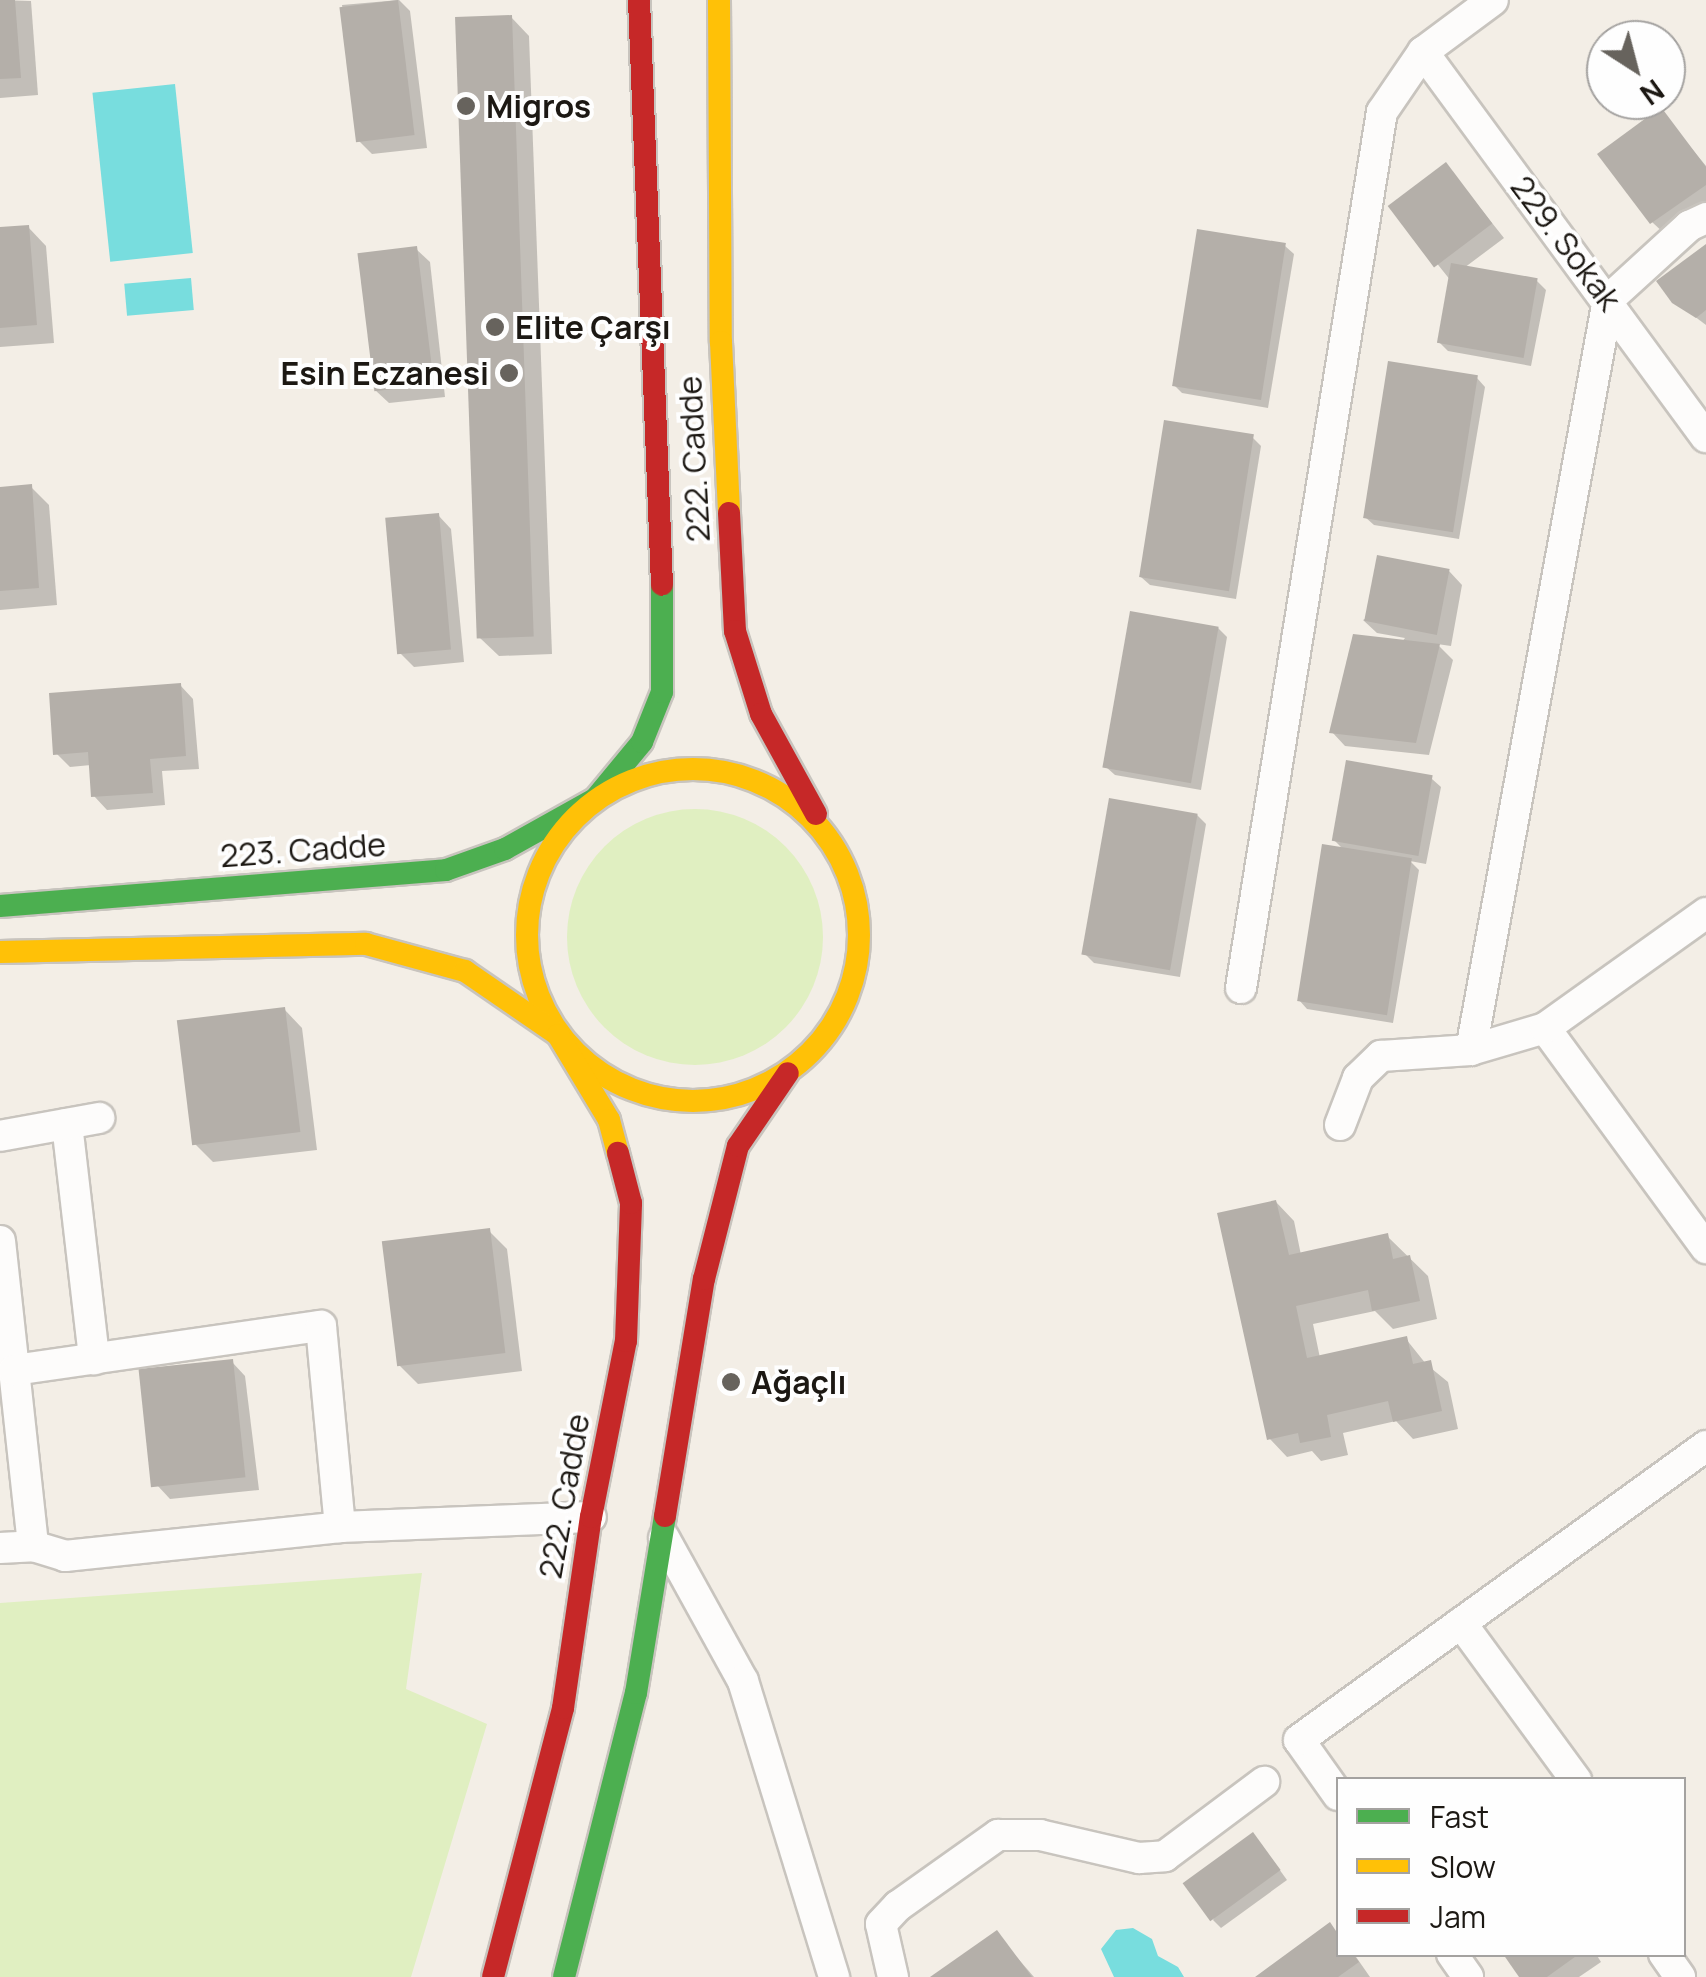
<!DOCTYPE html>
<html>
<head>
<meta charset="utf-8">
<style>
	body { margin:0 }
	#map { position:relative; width:1706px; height:1977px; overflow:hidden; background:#f3eee6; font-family:Manrope,sans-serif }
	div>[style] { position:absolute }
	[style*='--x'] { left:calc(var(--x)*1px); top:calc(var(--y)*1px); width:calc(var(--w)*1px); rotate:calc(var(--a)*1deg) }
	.green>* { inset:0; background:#e0efc1 }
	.round { border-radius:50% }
	.water>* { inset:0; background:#78ddde; transform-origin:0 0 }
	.shadow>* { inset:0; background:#0003 }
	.building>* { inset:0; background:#b4afa9; transform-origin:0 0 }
	.roads { filter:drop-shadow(2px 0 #c8c4be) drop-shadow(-2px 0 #c8c4be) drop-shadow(0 2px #c8c4be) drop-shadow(0 -2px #c8c4be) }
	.street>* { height:30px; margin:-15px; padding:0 15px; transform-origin:15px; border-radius:15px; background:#fdfcfb }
	.fast>* { height:22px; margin:-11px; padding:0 11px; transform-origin:11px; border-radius:11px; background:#4caf50 }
	.slow>* { height:22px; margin:-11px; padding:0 11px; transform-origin:11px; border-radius:11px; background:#ffc107 }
	.slow>.ring { margin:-11px; padding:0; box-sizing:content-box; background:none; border:22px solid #ffc107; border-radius:50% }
	.jam>* { height:22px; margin:-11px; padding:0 11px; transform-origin:11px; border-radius:11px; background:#c62828 }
	.dots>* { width:28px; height:28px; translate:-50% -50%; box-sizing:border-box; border:5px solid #fefefe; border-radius:50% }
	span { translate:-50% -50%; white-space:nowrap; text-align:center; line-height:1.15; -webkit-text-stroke:8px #fefefe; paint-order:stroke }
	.poi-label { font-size:32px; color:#1c1813; font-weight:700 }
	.left { translate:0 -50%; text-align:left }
	.right { translate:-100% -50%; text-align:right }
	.street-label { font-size:32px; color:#1c1813 }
	.legend { position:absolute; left:1336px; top:1777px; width:350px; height:180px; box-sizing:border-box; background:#fefefe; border:2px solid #a4a2a0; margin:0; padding:12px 18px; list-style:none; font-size:30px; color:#1c1813 }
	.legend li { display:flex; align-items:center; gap:20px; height:50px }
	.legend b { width:50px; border:2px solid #a4a2a0 }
	.north { position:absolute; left:1586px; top:20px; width:100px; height:100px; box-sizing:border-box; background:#fefefe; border:2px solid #a4a2a0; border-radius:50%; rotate:144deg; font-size:28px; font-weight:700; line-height:40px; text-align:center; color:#1c1813 }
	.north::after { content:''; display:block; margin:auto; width:35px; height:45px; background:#67635d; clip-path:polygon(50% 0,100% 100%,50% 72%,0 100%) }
</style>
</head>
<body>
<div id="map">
	<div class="green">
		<i class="round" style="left:567px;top:809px;width:256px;height:256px"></i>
		<i style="clip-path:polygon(422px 1573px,406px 1689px,487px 1724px,411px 1977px,0 1977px,0 1603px)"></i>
	</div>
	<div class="water">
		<i style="left:175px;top:84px;width:170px;height:83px;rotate:84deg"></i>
		<i style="left:191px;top:278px;width:32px;height:67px;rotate:85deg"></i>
		<i style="clip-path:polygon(1133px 1928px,1152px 1939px,1158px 1956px,1178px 1967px,1184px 1977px,1114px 1977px,1101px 1949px,1116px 1930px)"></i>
	</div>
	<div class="shadow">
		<i style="clip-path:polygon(0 0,31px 1px,38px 95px,0 98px)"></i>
		<i style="clip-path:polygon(399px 0,410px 11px,427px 148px,372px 154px,359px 141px,342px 5px)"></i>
		<i style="clip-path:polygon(511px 17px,529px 36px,552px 654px,499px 656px,480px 638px)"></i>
		<i style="clip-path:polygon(1661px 111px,1706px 166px,1706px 207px,1666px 235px,1652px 222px)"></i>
		<i style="clip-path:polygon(1446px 165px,1504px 238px,1464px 268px,1537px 281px,1546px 290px,1531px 366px,1448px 351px,1439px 342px,1451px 281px,1391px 206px)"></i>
		<i style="clip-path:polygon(28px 227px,46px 246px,54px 343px,0 347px,0 230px)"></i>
		<i style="clip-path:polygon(1285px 246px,1294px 254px,1268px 408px,1182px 393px,1174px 385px)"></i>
		<i style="clip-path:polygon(1706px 247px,1706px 325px,1674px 301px)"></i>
		<i style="clip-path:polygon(416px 249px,430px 262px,445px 397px,389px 403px,375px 390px)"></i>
		<i style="clip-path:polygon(1477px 378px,1485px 387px,1459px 539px,1374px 525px,1365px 517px)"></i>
		<i style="clip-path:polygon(1252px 437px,1261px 446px,1236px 599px,1150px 585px,1141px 577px)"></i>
		<i style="clip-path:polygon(31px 487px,49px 505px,57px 605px,0 610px,0 489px)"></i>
		<i style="clip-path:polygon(438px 515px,451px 529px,464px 662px,414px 667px,400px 653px)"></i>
		<i style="clip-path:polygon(1449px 571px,1462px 585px,1451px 646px,1437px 644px,1453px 660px,1429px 755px,1345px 746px,1332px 732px,1405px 638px,1377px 633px,1363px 620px)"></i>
		<i style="clip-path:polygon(1218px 628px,1227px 637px,1201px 790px,1115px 775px,1106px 767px)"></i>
		<i style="clip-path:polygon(180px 685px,193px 699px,199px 769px,162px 771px,165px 805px,107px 810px,94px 796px,91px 765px,70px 767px,56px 753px)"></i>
		<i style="clip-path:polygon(1432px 779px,1441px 787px,1426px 864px,1410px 861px,1419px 870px,1393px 1023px,1307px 1009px,1299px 1000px,1345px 851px,1334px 840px)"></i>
		<i style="clip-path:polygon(1197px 815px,1206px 824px,1180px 977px,1094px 963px,1085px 954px)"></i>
		<i style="clip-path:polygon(284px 1009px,302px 1028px,317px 1150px,213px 1162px,195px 1144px)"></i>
		<i style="clip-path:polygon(1276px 1202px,1294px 1221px,1301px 1255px,1387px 1236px,1428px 1276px,1437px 1319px,1393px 1329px,1375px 1311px,1313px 1324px,1320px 1358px,1406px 1339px,1426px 1364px,1448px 1382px,1458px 1429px,1413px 1439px,1396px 1421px,1343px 1433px,1348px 1455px,1321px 1461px,1312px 1451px,1287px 1457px,1269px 1438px)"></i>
		<i style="clip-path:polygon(489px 1231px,507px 1249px,522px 1371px,418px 1384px,399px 1365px)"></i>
		<i style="clip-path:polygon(232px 1362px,245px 1376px,259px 1490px,170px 1499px,157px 1485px)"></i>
		<i style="clip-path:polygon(1261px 1844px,1287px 1880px,1221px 1928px,1213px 1920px)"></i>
		<i style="clip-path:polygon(1330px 1926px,1338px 1934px,1338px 1954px,1354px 1954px,1370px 1977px,1259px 1977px)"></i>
		<i style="clip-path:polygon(996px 1933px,1034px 1977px,935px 1977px)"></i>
		<i style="clip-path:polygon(1506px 1954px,1596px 1954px,1601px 1962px,1579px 1977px,1522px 1977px)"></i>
	</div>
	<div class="building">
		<i style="clip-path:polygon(0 0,15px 0,21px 78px,0 79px)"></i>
		<i style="left:398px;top:0;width:136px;height:59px;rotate:83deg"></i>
		<i style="left:512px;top:15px;width:622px;height:57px;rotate:88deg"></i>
		<i style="clip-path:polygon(1661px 107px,1706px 167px,1706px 185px,1650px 224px,1597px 154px)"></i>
		<i style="left:1446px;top:162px;width:77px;height:73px;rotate:53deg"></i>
		<i style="clip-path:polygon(29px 225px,37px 325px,0 328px,0 227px)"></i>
		<i style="left:1197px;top:229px;width:90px;height:159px;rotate:9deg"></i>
		<i style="clip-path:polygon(1706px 244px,1706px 310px,1696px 318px,1672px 303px,1656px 281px)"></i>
		<i style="left:417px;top:246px;width:139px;height:60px;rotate:83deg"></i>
		<i style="left:1451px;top:263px;width:88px;height:81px;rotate:10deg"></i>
		<i style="left:1388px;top:361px;width:91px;height:159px;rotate:9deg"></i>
		<i style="left:1164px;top:420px;width:91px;height:159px;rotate:9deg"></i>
		<i style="clip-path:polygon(32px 484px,39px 588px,0 591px,0 487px)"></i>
		<i style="left:439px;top:513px;width:137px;height:54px;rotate:85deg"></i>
		<i style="left:1377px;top:555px;width:74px;height:67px;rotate:11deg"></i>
		<i style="left:1130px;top:611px;width:90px;height:159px;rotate:10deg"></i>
		<i style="clip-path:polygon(1353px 634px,1440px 644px,1416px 743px,1329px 733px)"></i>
		<i style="clip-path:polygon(181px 683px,186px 756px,150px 759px,153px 793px,91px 797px,88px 752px,53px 755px,49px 693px)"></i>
		<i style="left:1346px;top:760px;width:88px;height:82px;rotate:10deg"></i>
		<i style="left:1109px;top:798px;width:90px;height:159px;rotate:10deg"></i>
		<i style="left:1322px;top:844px;width:91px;height:159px;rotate:9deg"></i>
		<i style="left:285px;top:1007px;width:126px;height:109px;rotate:83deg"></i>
		<i style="clip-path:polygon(1276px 1200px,1289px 1255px,1388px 1233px,1393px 1259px,1410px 1255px,1420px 1301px,1372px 1311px,1368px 1290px,1296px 1306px,1307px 1358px,1407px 1336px,1413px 1364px,1431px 1360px,1442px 1411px,1393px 1422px,1388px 1401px,1327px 1415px,1331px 1437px,1300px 1443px,1298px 1433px,1267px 1440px,1217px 1213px)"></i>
		<i style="left:490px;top:1228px;width:126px;height:109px;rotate:83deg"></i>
		<i style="left:233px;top:1359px;width:119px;height:95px;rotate:84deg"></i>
		<i style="left:1253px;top:1832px;width:47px;height:87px;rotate:54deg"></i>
		<i style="clip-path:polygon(1330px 1922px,1338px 1934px,1338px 1954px,1353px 1954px,1359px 1962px,1338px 1977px,1255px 1977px)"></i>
		<i style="clip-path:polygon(997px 1930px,1032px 1977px,930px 1977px)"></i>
		<i style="clip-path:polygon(1503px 1954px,1579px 1954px,1547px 1977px,1519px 1977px)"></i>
	</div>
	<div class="roads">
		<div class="street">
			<i style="--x:1423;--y:52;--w:478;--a:53.7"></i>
			<i style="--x:1241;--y:988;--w:887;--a:-80.86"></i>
			<i style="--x:1382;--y:112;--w:73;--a:-55.7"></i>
			<i style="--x:1423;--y:52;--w:87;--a:-36.6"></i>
			<i style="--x:1545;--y:1028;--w:273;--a:53.8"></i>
			<i style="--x:1471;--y:1050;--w:762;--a:-79.65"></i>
			<i style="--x:1608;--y:300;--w:110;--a:-42.4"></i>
			<i style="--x:1689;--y:226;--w:19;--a:-25"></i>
			<i style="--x:67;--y:1124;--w:237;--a:83.4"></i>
			<i style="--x:1340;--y:1125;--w:50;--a:-69"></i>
			<i style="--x:1358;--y:1078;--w:32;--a:-44"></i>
			<i style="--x:1381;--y:1056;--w:90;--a:-3.8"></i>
			<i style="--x:1471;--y:1050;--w:77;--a:-16.6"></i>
			<i style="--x:1545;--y:1028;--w:198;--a:-35.5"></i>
			<i style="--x:0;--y:1136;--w:101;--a:-10.3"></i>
			<i style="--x:0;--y:1241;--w:307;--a:83.8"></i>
			<i style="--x:14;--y:1370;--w:310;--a:-8.2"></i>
			<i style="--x:321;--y:1326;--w:202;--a:84.6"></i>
			<i style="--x:664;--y:1538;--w:163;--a:61.1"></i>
			<i style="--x:743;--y:1681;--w:310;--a:72.9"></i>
			<i style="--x:0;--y:1548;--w:33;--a:-3"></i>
			<i style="--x:33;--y:1546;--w:34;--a:17"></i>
			<i style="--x:65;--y:1556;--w:277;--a:-6"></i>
			<i style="--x:340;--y:1527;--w:251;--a:-2.3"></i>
			<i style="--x:1461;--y:1623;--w:195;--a:53.8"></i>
			<i style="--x:1338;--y:1795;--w:67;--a:-125.3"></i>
			<i style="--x:1299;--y:1740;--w:502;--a:-35.84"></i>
			<i style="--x:1452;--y:1954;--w:28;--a:55"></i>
			<i style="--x:1664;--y:1954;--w:28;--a:55"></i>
			<i style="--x:893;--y:1977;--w:54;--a:-102.8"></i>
			<i style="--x:881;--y:1924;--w:25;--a:-47"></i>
			<i style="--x:898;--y:1906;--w:123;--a:-35.4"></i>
			<i style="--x:998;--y:1835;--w:42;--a:0"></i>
			<i style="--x:1040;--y:1835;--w:102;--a:13.1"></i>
			<i style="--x:1139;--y:1858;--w:26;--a:-4"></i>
			<i style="--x:1165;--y:1856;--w:124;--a:-36.8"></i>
		</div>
		<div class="fast">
			<i style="--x:0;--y:906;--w:447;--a:-4.6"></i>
			<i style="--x:446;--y:870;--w:63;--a:-19.6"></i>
			<i style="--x:505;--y:849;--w:103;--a:-29.1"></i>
			<i style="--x:595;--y:799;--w:74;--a:-50.5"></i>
			<i style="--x:642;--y:742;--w:54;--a:-68.2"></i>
			<i style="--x:662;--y:692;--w:107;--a:-90"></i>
			<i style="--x:564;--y:1977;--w:293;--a:-75.8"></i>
			<i style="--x:636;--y:1693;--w:179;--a:-80.7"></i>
		</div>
		<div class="slow">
			<i style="--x:719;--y:0;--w:342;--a:89.7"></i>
			<i style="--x:721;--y:342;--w:171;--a:87.3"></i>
			<i class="ring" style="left:527px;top:769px;width:310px;height:310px"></i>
			<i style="--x:0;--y:952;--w:366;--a:-1.3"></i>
			<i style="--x:366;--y:944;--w:103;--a:15.3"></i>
			<i style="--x:465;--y:971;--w:113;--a:34.5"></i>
			<i style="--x:558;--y:1035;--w:99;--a:59"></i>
			<i style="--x:609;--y:1120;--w:34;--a:75"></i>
		</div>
		<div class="jam">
			<i style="--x:639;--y:0;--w:585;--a:87.75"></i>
			<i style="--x:729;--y:513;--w:118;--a:87.1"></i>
			<i style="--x:735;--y:631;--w:87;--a:72.6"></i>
			<i style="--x:761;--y:714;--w:114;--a:61.2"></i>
			<i style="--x:665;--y:1516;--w:240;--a:-80.7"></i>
			<i style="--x:704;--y:1279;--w:137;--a:-75.7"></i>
			<i style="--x:738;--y:1146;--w:88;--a:-55.6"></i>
			<i style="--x:493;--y:1977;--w:278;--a:-75.4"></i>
			<i style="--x:563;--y:1708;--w:193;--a:-81.7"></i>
			<i style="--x:591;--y:1517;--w:179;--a:-78.8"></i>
			<i style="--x:626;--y:1341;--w:138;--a:-87.9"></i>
			<i style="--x:631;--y:1203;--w:52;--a:-104.6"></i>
		</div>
	</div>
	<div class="dots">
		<i style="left:466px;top:106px;background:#67635d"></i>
		<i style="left:495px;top:327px;background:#67635d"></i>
		<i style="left:509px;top:373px;background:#67635d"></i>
		<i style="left:731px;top:1382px;background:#67635d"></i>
	</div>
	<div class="poi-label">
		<span class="left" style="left:486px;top:106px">Migros</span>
		<span class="left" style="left:515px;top:327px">Elite Çarşı</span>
		<span class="right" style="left:489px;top:373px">Esin Eczanesi</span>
		<span class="left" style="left:751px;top:1382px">Ağaçlı</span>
	</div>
	<div class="street-label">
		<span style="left:1566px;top:243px;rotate:53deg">229. Sokak</span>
		<span style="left:694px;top:459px;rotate:-93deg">222. Cadde</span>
		<span style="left:303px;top:850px;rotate:-4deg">223. Cadde</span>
		<span style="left:564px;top:1496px;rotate:-80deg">222. Cadde</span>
	</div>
	<ul class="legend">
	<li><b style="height:12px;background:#4caf50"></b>Fast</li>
	<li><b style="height:12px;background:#ffc107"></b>Slow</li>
	<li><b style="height:12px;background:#c62828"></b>Jam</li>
	</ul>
	<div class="north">N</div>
</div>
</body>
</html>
